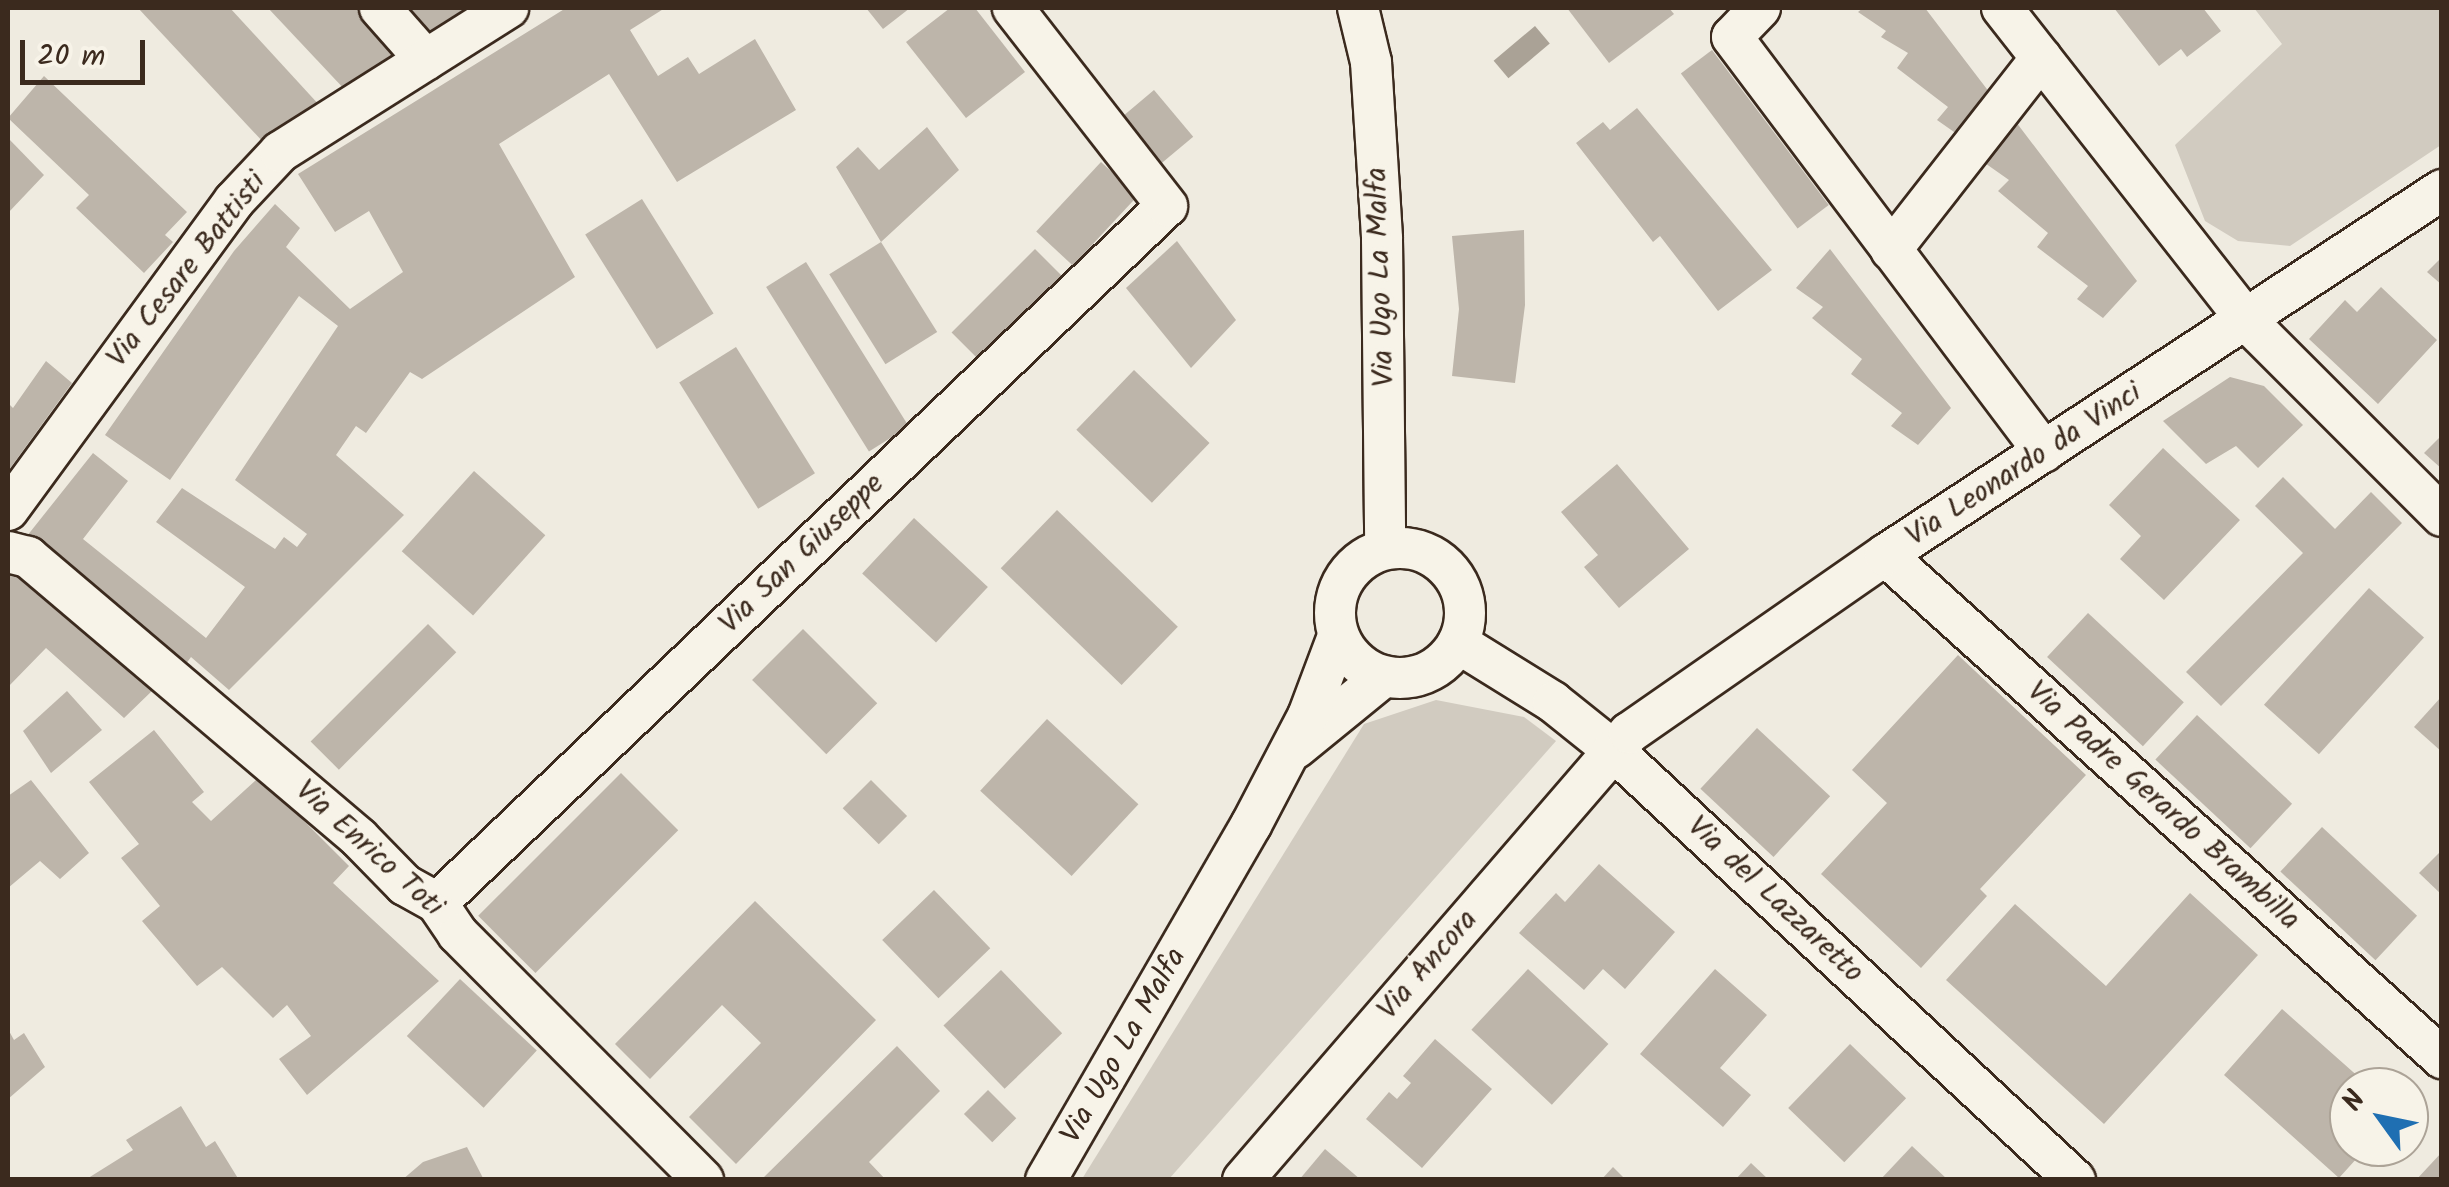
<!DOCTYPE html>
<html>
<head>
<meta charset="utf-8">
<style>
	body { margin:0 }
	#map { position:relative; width:2449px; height:1187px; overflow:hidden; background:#efebe0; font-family:Kalam,sans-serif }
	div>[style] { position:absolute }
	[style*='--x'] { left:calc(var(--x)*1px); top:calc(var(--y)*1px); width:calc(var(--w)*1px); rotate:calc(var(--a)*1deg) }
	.green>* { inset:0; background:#d1cbc0 }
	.water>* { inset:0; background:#aaa296; transform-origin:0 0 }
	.building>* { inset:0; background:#bdb5aa; transform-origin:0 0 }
	.roads { filter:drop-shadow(2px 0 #3b2a1e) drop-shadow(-2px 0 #3b2a1e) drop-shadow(0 2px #3b2a1e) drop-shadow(0 -2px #3b2a1e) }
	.minor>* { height:40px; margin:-20px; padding:0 20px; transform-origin:20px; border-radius:20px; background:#f7f3e8 }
	.minor>.ring { margin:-20px; padding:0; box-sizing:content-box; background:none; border:40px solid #f7f3e8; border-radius:50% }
	span { translate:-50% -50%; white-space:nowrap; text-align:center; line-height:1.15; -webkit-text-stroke:8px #f7f3e8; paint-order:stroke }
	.street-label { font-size:30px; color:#3b2a1e }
	.frame { position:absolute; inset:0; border:10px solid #3b2a1e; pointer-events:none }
	.north { position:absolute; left:2329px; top:1067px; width:100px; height:100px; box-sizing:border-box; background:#f7f3e8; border:2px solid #aca397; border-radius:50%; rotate:303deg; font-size:28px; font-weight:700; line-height:40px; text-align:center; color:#3b2a1e }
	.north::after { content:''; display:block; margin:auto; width:35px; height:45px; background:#1f6fb2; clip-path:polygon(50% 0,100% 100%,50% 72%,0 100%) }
	.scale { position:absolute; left:20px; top:40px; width:125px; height:45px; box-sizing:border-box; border:5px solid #3b2a1e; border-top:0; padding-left:12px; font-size:30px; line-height:35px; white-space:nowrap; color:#3b2a1e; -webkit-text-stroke:8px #f7f3e8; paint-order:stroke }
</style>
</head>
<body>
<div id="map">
	<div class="green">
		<i style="clip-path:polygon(2254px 8px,2441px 8px,2441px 145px,2290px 246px,2238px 241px,2205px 221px,2175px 145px,2282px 44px)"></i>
		<i style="clip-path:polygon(1436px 700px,1524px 717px,1556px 741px,1169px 1179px,1082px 1179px,1364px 724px)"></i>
	</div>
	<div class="water">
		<i style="left:1535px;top:26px;width:23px;height:54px;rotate:50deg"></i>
	</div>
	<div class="building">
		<i style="clip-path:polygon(138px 8px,230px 8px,321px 107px,264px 143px)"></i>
		<i style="clip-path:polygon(268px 8px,361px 8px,402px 55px,347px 92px)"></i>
		<i style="clip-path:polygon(410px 8px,467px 8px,470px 11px,432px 34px)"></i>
		<i style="clip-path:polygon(566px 8px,665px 8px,630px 30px,658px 76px,688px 57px,699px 74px,755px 39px,796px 110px,677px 182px,609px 74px,499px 144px,575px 277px,422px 379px,410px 372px,366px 433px,356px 426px,336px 455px,404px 515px,229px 690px,191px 657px,180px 672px,23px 541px,93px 453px,128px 481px,83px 539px,206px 638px,245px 587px,156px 522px,182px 488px,275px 549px,284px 537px,297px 547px,307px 534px,235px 480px,338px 326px,299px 296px,170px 480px,105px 435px,234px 251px,275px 204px,300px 228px,286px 247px,350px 309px,403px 272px,369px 211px,335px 232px,298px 174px)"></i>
		<i style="clip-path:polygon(866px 8px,910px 8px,883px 29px)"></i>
		<i style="clip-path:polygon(950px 8px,975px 8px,1025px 72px,966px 118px,906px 42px)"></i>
		<i style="clip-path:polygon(1567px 8px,1669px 8px,1674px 14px,1609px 63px)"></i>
		<i style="clip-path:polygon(1863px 8px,1925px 8px,1996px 101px,1964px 139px,1937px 120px,1948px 107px,1897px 68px,1908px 53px,1881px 37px,1886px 31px,1858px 12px)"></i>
		<i style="clip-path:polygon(2114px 8px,2203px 8px,2221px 31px,2187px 57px,2181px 49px,2159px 66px)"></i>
		<i style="left:1712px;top:50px;width:194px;height:39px;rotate:53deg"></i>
		<i style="clip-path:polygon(44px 76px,187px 212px,165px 235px,173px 242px,144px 273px,76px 208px,89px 195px,8px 118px)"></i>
		<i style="left:1154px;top:90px;width:61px;height:43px;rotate:50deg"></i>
		<i style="clip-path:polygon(1637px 108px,1772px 270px,1718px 311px,1660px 236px,1653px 242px,1576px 143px,1603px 122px,1610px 130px)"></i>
		<i style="clip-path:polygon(2016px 122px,2137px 281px,2103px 318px,2077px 299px,2088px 286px,2037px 247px,2048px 233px,1998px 191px,2009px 180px,1982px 161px)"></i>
		<i style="clip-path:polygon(927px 127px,959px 170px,881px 242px,836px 167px,858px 147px,879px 170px)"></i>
		<i style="clip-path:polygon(8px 138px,44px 175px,8px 213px)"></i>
		<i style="left:1101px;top:162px;width:50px;height:95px;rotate:43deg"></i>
		<i style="left:642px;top:199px;width:135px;height:67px;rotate:58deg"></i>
		<i style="clip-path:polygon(1524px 230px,1525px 305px,1515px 383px,1452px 376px,1459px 309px,1452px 236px)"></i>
		<i style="clip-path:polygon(1177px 241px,1236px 320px,1191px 368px,1126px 288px)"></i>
		<i style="left:881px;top:242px;width:106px;height:61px;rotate:58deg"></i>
		<i style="left:1035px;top:249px;width:40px;height:118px;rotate:45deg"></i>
		<i style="clip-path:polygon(1830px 249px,1951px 408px,1918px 445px,1891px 426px,1902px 413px,1851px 374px,1862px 359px,1812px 318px,1823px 307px,1796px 288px)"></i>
		<i style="clip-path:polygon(2442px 257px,2442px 285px,2427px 272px)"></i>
		<i style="left:806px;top:262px;width:194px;height:47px;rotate:58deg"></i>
		<i style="clip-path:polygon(2381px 287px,2437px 340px,2378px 404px,2309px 339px,2345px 300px,2357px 312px)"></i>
		<i style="left:736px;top:347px;width:149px;height:67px;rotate:58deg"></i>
		<i style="clip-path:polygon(46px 361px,72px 383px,8px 471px,8px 403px,13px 408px)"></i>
		<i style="left:1134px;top:370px;width:105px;height:83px;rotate:44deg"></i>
		<i style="clip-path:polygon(2230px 377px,2264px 386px,2303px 425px,2258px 468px,2236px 446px,2206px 464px,2163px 421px)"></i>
		<i style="clip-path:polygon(2442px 435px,2442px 469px,2424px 453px)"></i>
		<i style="clip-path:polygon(2163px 448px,2240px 520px,2164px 600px,2120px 559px,2141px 536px,2109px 505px)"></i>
		<i style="clip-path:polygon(1617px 464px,1689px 549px,1619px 608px,1584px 567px,1598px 555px,1561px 512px)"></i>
		<i style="left:474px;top:471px;width:96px;height:108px;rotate:42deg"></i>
		<i style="clip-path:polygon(2283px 477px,2335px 529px,2371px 492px,2402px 523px,2221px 706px,2186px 672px,2303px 553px,2255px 506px)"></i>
		<i style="left:1057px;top:510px;width:168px;height:81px;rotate:44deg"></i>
		<i style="left:914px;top:518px;width:101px;height:76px;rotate:43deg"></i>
		<i style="clip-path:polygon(8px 570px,66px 613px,154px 689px,124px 718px,46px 648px,8px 687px)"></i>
		<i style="left:2369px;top:588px;width:74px;height:157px;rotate:42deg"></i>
		<i style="left:2088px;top:613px;width:131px;height:60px;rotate:43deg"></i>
		<i style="left:428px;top:624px;width:40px;height:166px;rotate:45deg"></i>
		<i style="left:803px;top:629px;width:105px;height:72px;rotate:45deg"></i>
		<i style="clip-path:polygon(1958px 655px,2086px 775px,1980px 889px,1987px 896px,1921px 968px,1821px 874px,1887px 803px,1852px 770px)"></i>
		<i style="clip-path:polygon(67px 691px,102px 730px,51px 773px,23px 731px)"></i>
		<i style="clip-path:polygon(2442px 696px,2442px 752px,2414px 727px)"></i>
		<i style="left:2197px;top:715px;width:130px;height:61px;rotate:43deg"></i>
		<i style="left:1047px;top:719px;width:125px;height:98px;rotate:43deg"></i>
		<i style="left:1757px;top:728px;width:100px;height:83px;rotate:43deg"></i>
		<i style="clip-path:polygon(154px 730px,204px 792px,192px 802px,211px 821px,256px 780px,277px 794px,349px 866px,333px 883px,439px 981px,307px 1095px,279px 1059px,311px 1036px,287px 1005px,273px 1018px,222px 967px,197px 986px,142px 921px,160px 906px,121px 858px,139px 844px,89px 782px)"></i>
		<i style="left:621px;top:773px;width:81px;height:202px;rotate:45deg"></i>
		<i style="clip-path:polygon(31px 780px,89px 853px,60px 879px,40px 861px,8px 888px,8px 796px)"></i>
		<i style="left:871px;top:780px;width:51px;height:40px;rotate:45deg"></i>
		<i style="left:2322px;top:827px;width:130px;height:61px;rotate:43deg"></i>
		<i style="clip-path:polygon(2442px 850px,2442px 895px,2419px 873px)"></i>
		<i style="clip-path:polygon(1599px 864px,1675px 932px,1625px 989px,1603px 969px,1584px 990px,1519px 933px,1556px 893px,1565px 902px)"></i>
		<i style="left:934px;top:890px;width:81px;height:72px;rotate:46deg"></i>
		<i style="clip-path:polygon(2190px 893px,2258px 955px,2104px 1124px,1946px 980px,2015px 904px,2106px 986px)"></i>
		<i style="clip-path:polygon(755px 901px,876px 1020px,736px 1164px,689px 1117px,761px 1043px,722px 1005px,650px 1079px,615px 1044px)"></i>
		<i style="left:1528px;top:969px;width:110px;height:83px;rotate:43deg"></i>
		<i style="clip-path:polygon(1715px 969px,1767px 1015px,1720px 1068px,1751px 1095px,1723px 1127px,1640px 1054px)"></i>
		<i style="left:1001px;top:970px;width:88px;height:80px;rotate:46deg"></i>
		<i style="left:460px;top:979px;width:105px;height:78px;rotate:43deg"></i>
		<i style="clip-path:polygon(2282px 1009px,2370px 1087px,2349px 1087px,2349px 1147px,2367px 1147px,2339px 1178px,2224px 1075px)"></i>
		<i style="clip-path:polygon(8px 1029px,14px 1040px,24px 1033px,45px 1067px,8px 1099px)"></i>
		<i style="clip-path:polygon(1435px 1039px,1492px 1089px,1422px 1168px,1366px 1119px,1389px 1092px,1397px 1099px,1411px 1083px,1403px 1076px)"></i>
		<i style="left:1850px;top:1044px;width:78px;height:89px;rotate:44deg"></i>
		<i style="clip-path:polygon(897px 1046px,940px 1091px,869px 1162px,886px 1180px,761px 1180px)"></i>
		<i style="left:988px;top:1090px;width:40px;height:34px;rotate:45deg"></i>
		<i style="clip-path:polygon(181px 1106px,206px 1147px,215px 1141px,239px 1180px,85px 1180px,133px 1150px,126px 1140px)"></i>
		<i style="clip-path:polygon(1912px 1146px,1948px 1180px,1880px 1180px)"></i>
		<i style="clip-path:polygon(467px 1147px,484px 1180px,402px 1180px,423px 1162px)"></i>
		<i style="clip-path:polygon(1325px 1149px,1361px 1180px,1299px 1180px)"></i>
		<i style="clip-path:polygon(2442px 1152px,2442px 1180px,2416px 1180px)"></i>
		<i style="clip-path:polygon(1751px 1163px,1769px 1180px,1735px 1180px)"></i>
		<i style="clip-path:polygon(1613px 1167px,1626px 1180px,1601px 1180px)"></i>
	</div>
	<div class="roads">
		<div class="minor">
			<i style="--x:380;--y:8;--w:69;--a:48.5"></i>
			<i style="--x:1358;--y:8;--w:56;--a:76.5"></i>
			<i style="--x:1371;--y:62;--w:177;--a:86.4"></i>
			<i style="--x:1382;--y:239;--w:310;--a:89.4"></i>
			<i style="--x:1760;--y:8;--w:40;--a:134"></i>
			<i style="--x:1732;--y:37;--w:519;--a:53.06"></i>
			<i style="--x:2002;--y:8;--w:399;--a:51.9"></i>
			<i style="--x:2248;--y:322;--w:274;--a:45"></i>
			<i style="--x:1891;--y:250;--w:244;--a:-52"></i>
			<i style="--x:8;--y:510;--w:383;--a:-53.8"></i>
			<i style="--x:234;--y:201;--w:67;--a:-46.8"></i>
			<i style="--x:280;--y:152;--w:270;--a:-32.3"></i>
			<i class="ring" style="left:1335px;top:548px;width:90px;height:90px"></i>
			<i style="--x:8;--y:552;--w:21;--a:14"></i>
			<i style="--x:28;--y:557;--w:434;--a:40.3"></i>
			<i style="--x:359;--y:838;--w:66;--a:45.6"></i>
			<i style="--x:405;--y:885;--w:37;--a:29"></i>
			<i style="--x:437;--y:903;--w:37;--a:56"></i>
			<i style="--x:458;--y:934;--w:347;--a:45.1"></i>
			<i style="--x:1885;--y:555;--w:751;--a:42.08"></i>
			<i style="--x:1458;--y:643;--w:112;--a:31.8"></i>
			<i style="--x:1553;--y:702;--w:77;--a:38.7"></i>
			<i style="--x:1613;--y:750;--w:631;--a:42.95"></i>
			<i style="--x:1296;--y:748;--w:112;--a:-39.2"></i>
			<i style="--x:437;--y:903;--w:1009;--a:-43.68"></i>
			<i style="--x:1167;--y:206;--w:251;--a:-127.9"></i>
			<i style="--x:1046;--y:1180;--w:410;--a:-60"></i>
			<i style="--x:1251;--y:825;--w:123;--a:-62.4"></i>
			<i style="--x:1308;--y:716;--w:85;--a:-69.4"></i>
			<i style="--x:1243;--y:1180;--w:591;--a:-49.19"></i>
			<i style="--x:1629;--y:733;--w:312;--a:-34.8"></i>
			<i style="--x:1885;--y:555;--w:666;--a:-33.24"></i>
		</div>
	</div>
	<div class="street-label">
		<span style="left:187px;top:270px;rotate:-52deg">Via Cesare Battisti</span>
		<span style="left:1381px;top:277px;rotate:-92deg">Via Ugo La Malfa</span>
		<span style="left:2024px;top:465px;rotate:-33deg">Via Leonardo da Vinci</span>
		<span style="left:802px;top:554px;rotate:-44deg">Via San Giuseppe</span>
		<span style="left:2163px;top:806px;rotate:42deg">Via Padre Gerardo Brambilla</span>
		<span style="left:369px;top:849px;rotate:42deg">Via Enrico Toti</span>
		<span style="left:1775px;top:900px;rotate:43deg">Via del Lazzaretto</span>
		<span style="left:1428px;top:965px;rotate:-49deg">Via Ancora</span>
		<span style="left:1124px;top:1046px;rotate:-60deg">Via Ugo La Malfa</span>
	</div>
	<div class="frame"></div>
	<div class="north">N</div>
	<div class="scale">20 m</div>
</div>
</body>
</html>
